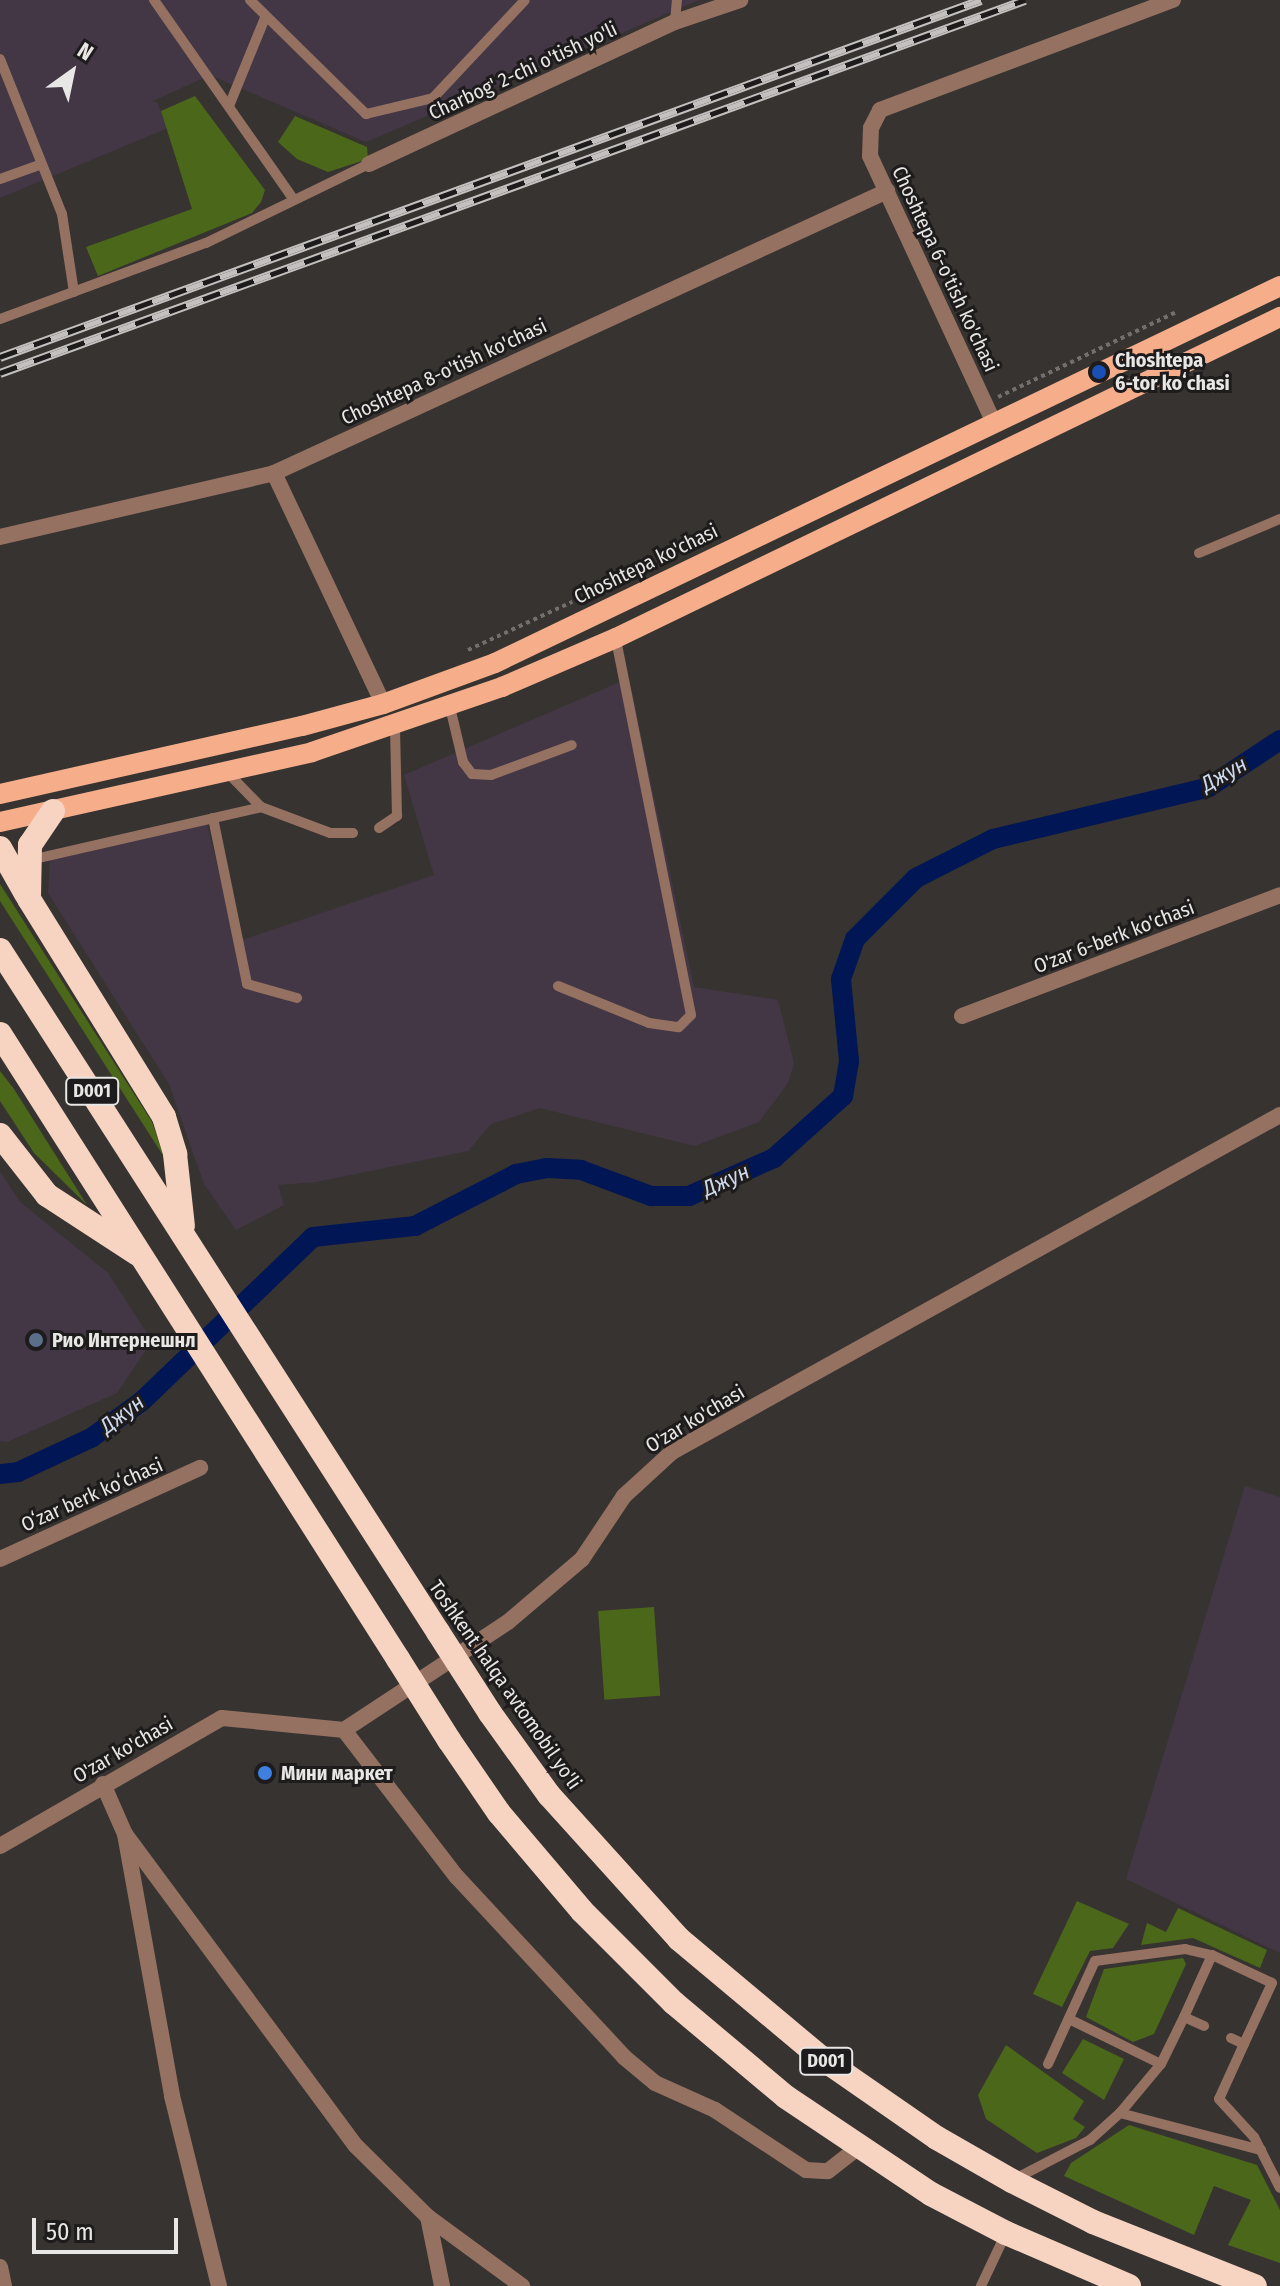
<!DOCTYPE html>
<html>
<head>
<meta charset="utf-8">
<style>
	body { margin:0 }
	#map { position:relative; width:1280px; height:2286px; overflow:hidden; background:#373331; font-family:"Fira Sans Condensed",sans-serif }
	div>[style] { position:absolute }
	[style*='--x'] { left:calc(var(--x)*1px); top:calc(var(--y)*1px); width:calc(var(--w)*1px); rotate:calc(var(--a)*1deg) }
	.industrial>* { inset:0; background:#433746 }
	.green>* { inset:0; background:#4b671a; transform-origin:0 0 }
	.canal>* { height:20px; margin:-10px; padding:0 10px; transform-origin:10px; border-radius:10px; background:#011755 }
	.path>* { height:4px; margin-top:-2px; transform-origin:0; background:repeating-linear-gradient(90deg,#736f6e 0 4px,transparent 0 8px) }
	.lane>* { height:10px; margin:-5px; padding:0 5px; transform-origin:5px; border-radius:5px; background:#957161 }
	.street>* { height:16px; margin:-8px; padding:0 8px; transform-origin:8px; border-radius:8px; background:#957161 }
	.primary>* { height:20px; margin:-10px; padding:0 10px; transform-origin:10px; border-radius:10px; background:#f5ad8a }
	.highway>* { height:24px; margin:-12px; padding:0 12px; transform-origin:12px; border-radius:12px; background:#f7d3c2 }
	.rail>* { height:9px; margin-top:-4.5px; transform-origin:0; background:repeating-linear-gradient(90deg,#1d1b1b 0 18px,#c3c0bf 0 36px); box-sizing:border-box; border-block:2px solid #c3c0bf }
	.highway-bridge>* { height:24px; margin:-12px; padding:0 12px; transform-origin:12px; border-radius:12px; background:#f7d3c2 }
	.dots>* { width:22px; height:22px; translate:-50% -50%; box-sizing:border-box; border:4px solid #1d1b1b; border-radius:50% }
	span { translate:-50% -50%; white-space:nowrap; text-align:center; line-height:1.15; -webkit-text-stroke:6px #1d1b1b; paint-order:stroke }
	.shield-label span { padding:2px 6px; background:#1d1b1b; border:2px solid; border-radius:6px; -webkit-text-stroke-width:0 }
	.shield-label { font-size:18px; color:#e9e7e6; font-weight:700 }
	.street-label { font-size:20px; color:#e9e7e6 }
	.poi-label { font-size:20px; color:#e9e7e6; font-weight:700 }
	.left { translate:0 -50%; text-align:left }
	.water-label { font-size:22px; color:#ced8ec; font-style:italic }
	.north { position:absolute; left:32px; top:32px; width:80px; height:80px; -webkit-text-stroke:6px #1d1b1b; paint-order:stroke; rotate:33deg; font-size:22px; font-weight:700; line-height:32px; text-align:center; color:#e9e7e6 }
	.north::after { content:''; display:block; margin:auto; width:28px; height:36px; background:#e9e7e6; clip-path:polygon(50% 0,100% 100%,50% 72%,0 100%) }
	.scale { position:absolute; left:32px; top:2218px; width:146px; height:36px; box-sizing:border-box; border:4px solid #e9e7e6; border-top:0; padding-left:10px; font-size:24px; line-height:28px; white-space:nowrap; color:#e9e7e6; -webkit-text-stroke:6px #1d1b1b; paint-order:stroke }
</style>
</head>
<body>
<div id="map">
	<div class="industrial">
		<i style="clip-path:polygon(0 0,699px 0,366px 142px,210px 75px,151px 102px,157px 102px,168px 128px,0 198px)"></i>
		<i style="clip-path:polygon(629px 678px,694px 987px,778px 1000px,794px 1063px,788px 1083px,759px 1122px,694px 1146px,540px 1108px,491px 1124px,468px 1151px,316px 1182px,278px 1185px,284px 1205px,236px 1230px,204px 1184px,169px 1084px,48px 893px,50px 859px,207px 824px,236px 942px,434px 875px,404px 775px)"></i>
		<i style="clip-path:polygon(0 1171px,20px 1202px,108px 1273px,152px 1341px,117px 1393px,7px 1442px,0 1441px)"></i>
		<i style="clip-path:polygon(1245px 1486px,1280px 1497px,1280px 1953px,1126px 1879px)"></i>
	</div>
	<div class="green">
		<i style="clip-path:polygon(195px 96px,265px 190px,261px 202px,252px 213px,98px 276px,86px 247px,192px 209px,161px 111px)"></i>
		<i style="clip-path:polygon(295px 116px,367px 147px,368px 159px,328px 172px,297px 159px,278px 142px)"></i>
		<i style="clip-path:polygon(0 884px,152px 1122px,164px 1157px,0 901px)"></i>
		<i style="clip-path:polygon(0 1071px,14px 1089px,87px 1205px,34px 1153px,0 1101px)"></i>
		<i style="left:654px;top:1607px;width:89px;height:56px;rotate:86deg"></i>
		<i style="clip-path:polygon(1077px 1901px,1129px 1924px,1113px 1948px,1090px 1951px,1062px 2007px,1033px 1994px)"></i>
		<i style="clip-path:polygon(1178px 1908px,1267px 1950px,1260px 1968px,1193px 1938px,1141px 1945px,1147px 1923px,1166px 1932px)"></i>
		<i style="clip-path:polygon(1183px 1958px,1186px 1964px,1154px 2034px,1133px 2042px,1086px 2017px,1104px 1969px)"></i>
		<i style="clip-path:polygon(1083px 2039px,1124px 2059px,1104px 2100px,1062px 2073px)"></i>
		<i style="clip-path:polygon(1006px 2045px,1084px 2101px,1073px 2119px,1085px 2127px,1076px 2138px,1037px 2153px,986px 2119px,978px 2095px)"></i>
		<i style="clip-path:polygon(1129px 2125px,1257px 2165px,1280px 2210px,1280px 2263px,1228px 2245px,1251px 2200px,1214px 2186px,1194px 2235px,1064px 2176px,1071px 2163px)"></i>
	</div>
	<div class="canal">
		<i style="--x:0;--y:1474;--w:18;--a:-6"></i>
		<i style="--x:18;--y:1472;--w:81;--a:-25"></i>
		<i style="--x:91;--y:1438;--w:62;--a:-35.8"></i>
		<i style="--x:141;--y:1402;--w:238;--a:-43.8"></i>
		<i style="--x:313;--y:1237;--w:103;--a:-6.2"></i>
		<i style="--x:415;--y:1226;--w:114;--a:-27.2"></i>
		<i style="--x:516;--y:1174;--w:32;--a:-11"></i>
		<i style="--x:547;--y:1168;--w:34;--a:3"></i>
		<i style="--x:581;--y:1170;--w:75;--a:20.4"></i>
		<i style="--x:651;--y:1196;--w:38;--a:0"></i>
		<i style="--x:689;--y:1196;--w:93;--a:-24.1"></i>
		<i style="--x:774;--y:1158;--w:93;--a:-41.9"></i>
		<i style="--x:843;--y:1096;--w:36;--a:-80"></i>
		<i style="--x:849;--y:1061;--w:82;--a:-95.6"></i>
		<i style="--x:841;--y:979;--w:42;--a:-70.7"></i>
		<i style="--x:855;--y:939;--w:86;--a:-45"></i>
		<i style="--x:916;--y:878;--w:86;--a:-26.9"></i>
		<i style="--x:993;--y:839;--w:222;--a:-13.5"></i>
		<i style="--x:1209;--y:787;--w:85;--a:-33.5"></i>
	</div>
	<div class="path">
		<i style="--x:998;--y:397;--w:199;--a:-25.5"></i>
		<i style="--x:468;--y:650;--w:115;--a:-24.8"></i>
	</div>
	<div class="lane">
		<i style="--x:154;--y:0;--w:244;--a:55"></i>
		<i style="--x:250;--y:0;--w:163;--a:44.5"></i>
		<i style="--x:366;--y:114;--w:69;--a:-13.4"></i>
		<i style="--x:433;--y:98;--w:134;--a:-46.8"></i>
		<i style="--x:675;--y:22;--w:22;--a:-85"></i>
		<i style="--x:0;--y:59;--w:167;--a:68.2"></i>
		<i style="--x:62;--y:214;--w:79;--a:81.3"></i>
		<i style="--x:229;--y:106;--w:95;--a:-67.8"></i>
		<i style="--x:0;--y:179;--w:41;--a:-19.7"></i>
		<i style="--x:0;--y:319;--w:220;--a:-20.3"></i>
		<i style="--x:206;--y:243;--w:181;--a:-25.9"></i>
		<i style="--x:1199;--y:553;--w:88;--a:-22.8"></i>
		<i style="--x:450;--y:707;--w:57;--a:76.7"></i>
		<i style="--x:463;--y:762;--w:15;--a:53"></i>
		<i style="--x:472;--y:774;--w:19;--a:3"></i>
		<i style="--x:491;--y:775;--w:86;--a:-20.3"></i>
		<i style="--x:227;--y:772;--w:49;--a:45.8"></i>
		<i style="--x:261;--y:807;--w:74;--a:20.6"></i>
		<i style="--x:330;--y:833;--w:23;--a:0"></i>
		<i style="--x:213;--y:818;--w:169;--a:78.4"></i>
		<i style="--x:247;--y:984;--w:52;--a:15.6"></i>
		<i style="--x:379;--y:828;--w:22;--a:-34"></i>
		<i style="--x:397;--y:816;--w:89;--a:-91.3"></i>
		<i style="--x:39;--y:858;--w:228;--a:-12.9"></i>
		<i style="--x:558;--y:986;--w:98;--a:22.1"></i>
		<i style="--x:649;--y:1023;--w:30;--a:8"></i>
		<i style="--x:679;--y:1027;--w:17;--a:-45"></i>
		<i style="--x:691;--y:1015;--w:384;--a:-101.3"></i>
		<i style="--x:1184;--y:2017;--w:68;--a:-65.7"></i>
		<i style="--x:1212;--y:1955;--w:66;--a:25"></i>
		<i style="--x:1272;--y:1983;--w:67;--a:114.7"></i>
		<i style="--x:1069;--y:2019;--w:102;--a:26.1"></i>
		<i style="--x:1231;--y:2038;--w:14;--a:25"></i>
		<i style="--x:1244;--y:2044;--w:60;--a:114.4"></i>
		<i style="--x:1219;--y:2099;--w:52;--a:47.4"></i>
		<i style="--x:1254;--y:2137;--w:57;--a:63"></i>
		<i style="--x:1048;--y:2064;--w:113;--a:-65.5"></i>
		<i style="--x:1095;--y:1961;--w:91;--a:-7.6"></i>
		<i style="--x:1185;--y:1949;--w:28;--a:13"></i>
		<i style="--x:1120;--y:2113;--w:146;--a:14.7"></i>
		<i style="--x:1013;--y:2180;--w:87;--a:-27.5"></i>
		<i style="--x:1090;--y:2140;--w:40;--a:-42"></i>
		<i style="--x:1120;--y:2113;--w:64;--a:-50.1"></i>
		<i style="--x:1161;--y:2064;--w:52;--a:-63.9"></i>
		<i style="--x:1184;--y:2017;--w:22;--a:24"></i>
		<i style="--x:981;--y:2286;--w:59;--a:-64.7"></i>
	</div>
	<div class="street">
		<i style="--x:369;--y:164;--w:337;--a:-24.9"></i>
		<i style="--x:675;--y:22;--w:69;--a:-18.7"></i>
		<i style="--x:994;--y:423;--w:294;--a:-114.9"></i>
		<i style="--x:870;--y:156;--w:28;--a:-88"></i>
		<i style="--x:871;--y:128;--w:20;--a:-63"></i>
		<i style="--x:880;--y:110;--w:313;--a:-20.6"></i>
		<i style="--x:274;--y:473;--w:255;--a:64.7"></i>
		<i style="--x:0;--y:537;--w:281;--a:-13.1"></i>
		<i style="--x:274;--y:473;--w:675;--a:-24.7"></i>
		<i style="--x:962;--y:1016;--w:340;--a:-20.8"></i>
		<i style="--x:0;--y:1559;--w:220;--a:-24.5"></i>
		<i style="--x:344;--y:1730;--w:185;--a:52.5"></i>
		<i style="--x:457;--y:1877;--w:246;--a:47.1"></i>
		<i style="--x:624;--y:2057;--w:40;--a:40"></i>
		<i style="--x:655;--y:2083;--w:66;--a:24.2"></i>
		<i style="--x:715;--y:2110;--w:109;--a:33.4"></i>
		<i style="--x:806;--y:2170;--w:22;--a:3"></i>
		<i style="--x:828;--y:2171;--w:37;--a:-38"></i>
		<i style="--x:103;--y:1784;--w:55;--a:66.3"></i>
		<i style="--x:125;--y:1834;--w:266;--a:79.8"></i>
		<i style="--x:172;--y:2096;--w:196;--a:76.1"></i>
		<i style="--x:125;--y:1834;--w:388;--a:53.5"></i>
		<i style="--x:356;--y:2146;--w:101;--a:44.6"></i>
		<i style="--x:428;--y:2217;--w:117;--a:36.3"></i>
		<i style="--x:0;--y:1846;--w:256;--a:-30"></i>
		<i style="--x:222;--y:1718;--w:123;--a:5.6"></i>
		<i style="--x:344;--y:1730;--w:196;--a:-33.4"></i>
		<i style="--x:508;--y:1622;--w:97;--a:-40.4"></i>
		<i style="--x:582;--y:1559;--w:76;--a:-56.3"></i>
		<i style="--x:624;--y:1496;--w:65;--a:-42.5"></i>
		<i style="--x:672;--y:1452;--w:695;--a:-29"></i>
		<i style="--x:428;--y:2217;--w:70;--a:78.5"></i>
		<i style="--x:0;--y:2267;--w:19;--a:78"></i>
	</div>
	<div class="primary">
		<i style="--x:0;--y:794;--w:310;--a:-12.7"></i>
		<i style="--x:302;--y:726;--w:84;--a:-15.2"></i>
		<i style="--x:383;--y:704;--w:119;--a:-20.1"></i>
		<i style="--x:495;--y:663;--w:871;--a:-25.65"></i>
		<i style="--x:0;--y:822;--w:320;--a:-12.6"></i>
		<i style="--x:312;--y:752;--w:201;--a:-18.9"></i>
		<i style="--x:502;--y:687;--w:124;--a:-23.3"></i>
		<i style="--x:616;--y:638;--w:738;--a:-25.8"></i>
	</div>
	<div class="highway">
		<i style="--x:53;--y:811;--w:41;--a:124.1"></i>
		<i style="--x:30;--y:845;--w:54;--a:91.1"></i>
		<i style="--x:29;--y:899;--w:256;--a:58.2"></i>
		<i style="--x:164;--y:1117;--w:39;--a:73"></i>
		<i style="--x:175;--y:1154;--w:72;--a:83.7"></i>
		<i style="--x:0;--y:848;--w:53;--a:60.5"></i>
		<i style="--x:0;--y:950;--w:811;--a:57.29"></i>
		<i style="--x:0;--y:1034;--w:741;--a:57.51"></i>
		<i style="--x:0;--y:1135;--w:76;--a:51.9"></i>
		<i style="--x:47;--y:1195;--w:108;--a:33"></i>
		<i style="--x:490;--y:1713;--w:101;--a:54.3"></i>
		<i style="--x:549;--y:1795;--w:194;--a:47.9"></i>
		<i style="--x:679;--y:1939;--w:184;--a:39.9"></i>
		<i style="--x:820;--y:2057;--w:142;--a:34.7"></i>
		<i style="--x:937;--y:2138;--w:86;--a:29.8"></i>
		<i style="--x:1012;--y:2181;--w:91;--a:26.8"></i>
		<i style="--x:1093;--y:2222;--w:174;--a:21.6"></i>
		<i style="--x:449;--y:1740;--w:88;--a:55.6"></i>
		<i style="--x:499;--y:1813;--w:128;--a:49.7"></i>
		<i style="--x:582;--y:1911;--w:130;--a:45"></i>
		<i style="--x:674;--y:2003;--w:146;--a:40"></i>
		<i style="--x:786;--y:2097;--w:174;--a:33.8"></i>
		<i style="--x:931;--y:2194;--w:85;--a:27.5"></i>
		<i style="--x:1006;--y:2233;--w:134;--a:23.3"></i>
	</div>
	<div class="rail">
		<i style="--x:0;--y:357;--w:1044;--a:-20"></i>
		<i style="--x:0;--y:373;--w:1091;--a:-20"></i>
	</div>
	<div class="highway-bridge">
		<i style="--x:438;--y:1632;--w:96;--a:57.3"></i>
		<i style="--x:398;--y:1659;--w:96;--a:57.8"></i>
	</div>
	<div class="dots">
		<i style="left:1099px;top:372px;background:#1a4fb4"></i>
		<i style="left:36px;top:1340px;background:#5c6f8a"></i>
		<i style="left:265px;top:1773px;background:#3f7fe0"></i>
	</div>
	<div class="shield-label">
		<span style="left:92px;top:1091px">D001</span>
		<span style="left:826px;top:2061px">D001</span>
	</div>
	<div class="street-label">
		<span style="left:523px;top:71px;rotate:-25deg">Charbog' 2-chi o'tish yo'li</span>
		<span style="left:945px;top:269px;rotate:65deg">Choshtepa 6-o'tish ko'chasi</span>
		<span style="left:444px;top:372px;rotate:-25deg">Choshtepa 8-o'tish ko'chasi</span>
		<span style="left:646px;top:564px;rotate:-26deg">Choshtepa ko'chasi</span>
		<span style="left:1114px;top:937px;rotate:-21deg">O'zar 6-berk ko'chasi</span>
		<span style="left:695px;top:1419px;rotate:-31deg">O'zar ko'chasi</span>
		<span style="left:92px;top:1495px;rotate:-24deg">Oʻzar berk koʻchasi</span>
		<span style="left:505px;top:1685px;rotate:55deg">Toshkent halqa avtomobil yo'li</span>
		<span style="left:123px;top:1750px;rotate:-30deg">O'zar ko'chasi</span>
	</div>
	<div class="poi-label">
		<span class="left" style="left:1115px;top:372px">Choshtepa<br>6-tor koʻchasi</span>
		<span class="left" style="left:52px;top:1340px">Рио Интернешнл</span>
		<span class="left" style="left:281px;top:1773px">Мини маркет</span>
	</div>
	<div class="water-label">
		<span style="left:1224px;top:774px;rotate:-29deg">Джун</span>
		<span style="left:726px;top:1180px;rotate:-24deg">Джун</span>
		<span style="left:122px;top:1414px;rotate:-37deg">Джун</span>
	</div>
	<div class="north">N</div>
	<div class="scale">50 m</div>
</div>
</body>
</html>
